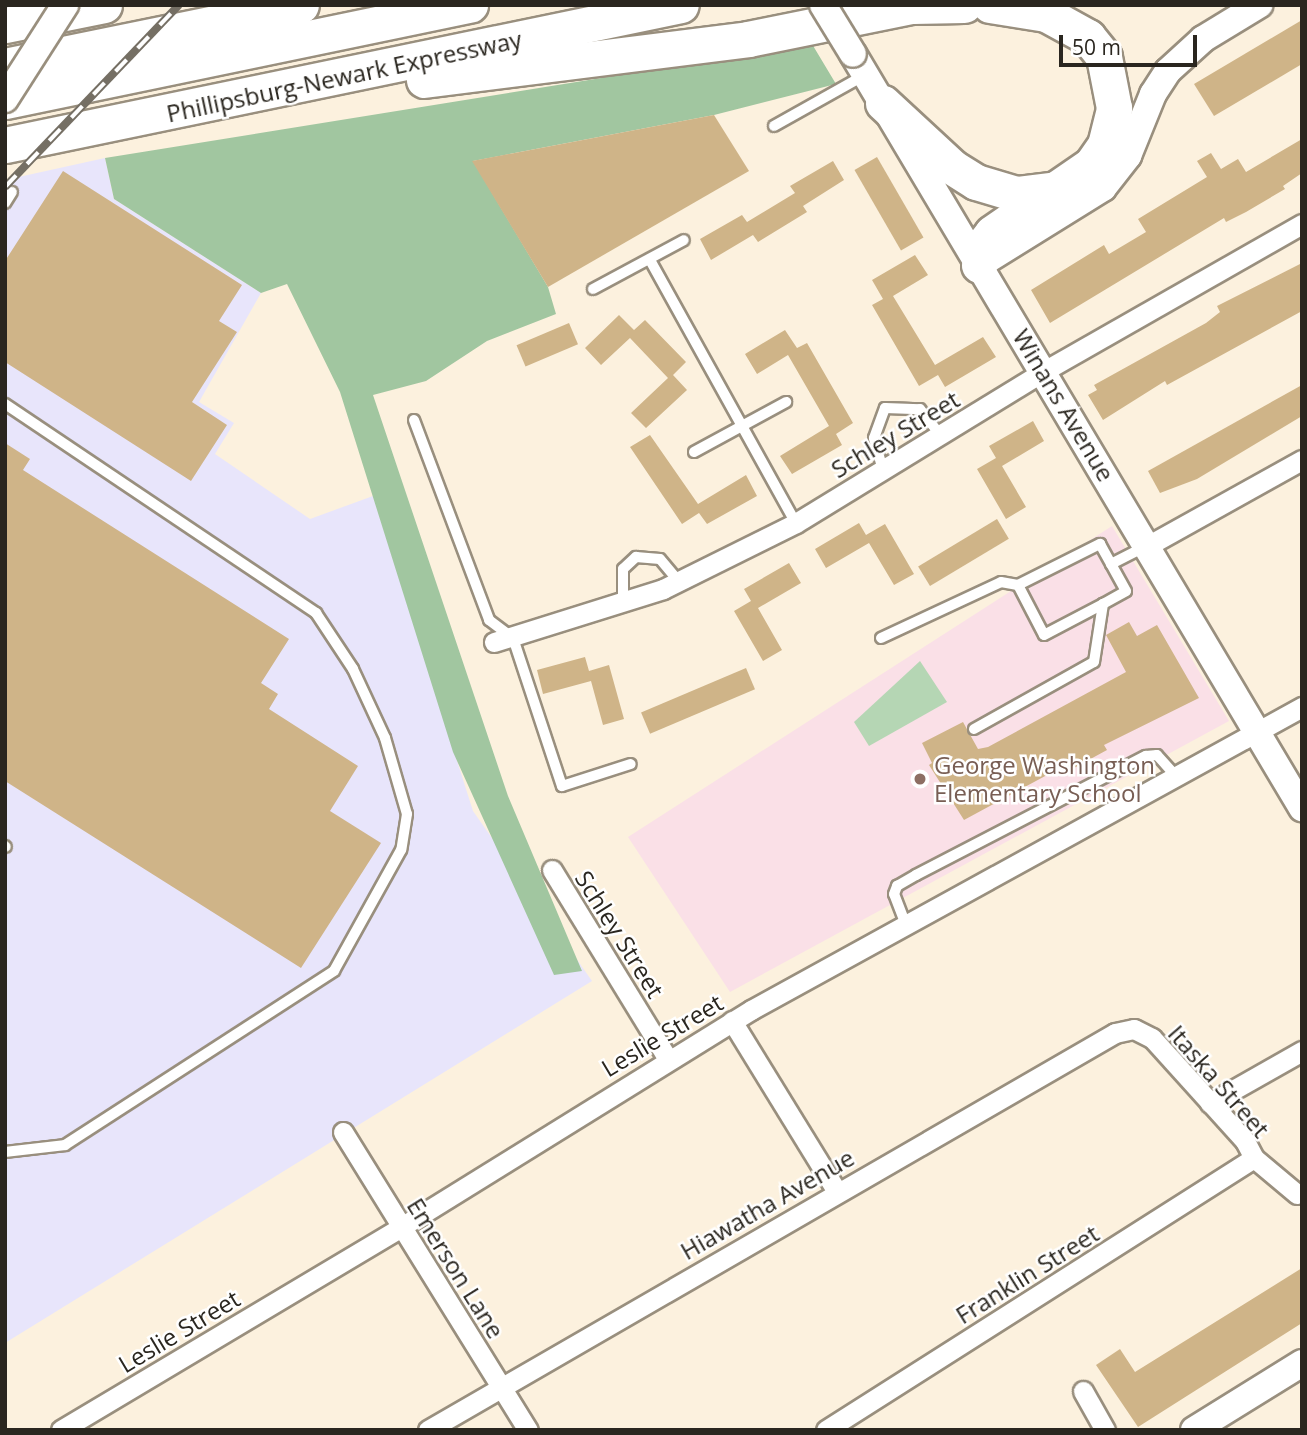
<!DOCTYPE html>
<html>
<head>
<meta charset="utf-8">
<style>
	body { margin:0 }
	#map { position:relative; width:1307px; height:1435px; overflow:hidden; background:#fcf1de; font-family:"Open Sans",sans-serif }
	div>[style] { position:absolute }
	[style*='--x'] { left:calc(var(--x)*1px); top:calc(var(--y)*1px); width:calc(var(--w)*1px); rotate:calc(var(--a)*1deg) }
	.industrial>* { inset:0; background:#e8e5fb }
	.education>* { inset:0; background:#fae0e7 }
	.green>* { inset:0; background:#b5d6b4 }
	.forest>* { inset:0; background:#a1c6a0 }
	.building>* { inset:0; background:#cfb488; transform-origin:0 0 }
	.roads { filter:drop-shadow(2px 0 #998f7e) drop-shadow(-2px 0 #998f7e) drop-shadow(0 2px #998f7e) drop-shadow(0 -2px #998f7e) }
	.lane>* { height:10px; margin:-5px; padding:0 5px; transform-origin:5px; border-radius:5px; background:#fff }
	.street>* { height:19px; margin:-9.5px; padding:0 9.5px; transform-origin:9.5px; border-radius:9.5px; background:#fff }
	.secondary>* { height:26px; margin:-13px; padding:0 13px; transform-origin:13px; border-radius:13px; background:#fff }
	.highway>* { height:35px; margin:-17.5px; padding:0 17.5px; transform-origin:17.5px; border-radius:17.5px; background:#fff }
	.rail>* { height:8px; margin-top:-4px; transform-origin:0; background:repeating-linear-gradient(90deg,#fff 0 16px,#756f64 0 32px); box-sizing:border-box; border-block:2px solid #756f64 }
	.bridges { filter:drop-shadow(2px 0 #998f7e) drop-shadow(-2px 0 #998f7e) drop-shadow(0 2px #998f7e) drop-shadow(0 -2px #998f7e) }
	.secondary-bridge>* { height:26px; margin:-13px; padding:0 13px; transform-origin:13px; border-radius:13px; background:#fff }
	.dots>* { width:19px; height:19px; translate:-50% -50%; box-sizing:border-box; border:4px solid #fff; border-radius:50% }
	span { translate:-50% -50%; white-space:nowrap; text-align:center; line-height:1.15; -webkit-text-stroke:5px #fff; paint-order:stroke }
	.street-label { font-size:24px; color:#2a261f }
	.education-label { font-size:24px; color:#785e54 }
	.left { translate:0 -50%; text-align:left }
	.frame { position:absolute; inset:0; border:7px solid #2a261f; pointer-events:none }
	.scale { position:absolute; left:1059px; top:35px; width:138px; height:32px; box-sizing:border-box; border:4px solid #2a261f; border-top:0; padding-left:9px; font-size:21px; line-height:24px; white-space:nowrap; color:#2a261f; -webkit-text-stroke:5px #fff; paint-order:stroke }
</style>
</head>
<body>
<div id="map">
	<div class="industrial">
		<i style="clip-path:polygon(105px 158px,114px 199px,261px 293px,199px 402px,234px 423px,215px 454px,310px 519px,373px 496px,473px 811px,592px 981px,5px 1343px,5px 180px)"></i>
	</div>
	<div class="education">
		<i style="clip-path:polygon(1112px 526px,1229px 721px,730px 992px,628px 837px)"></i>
	</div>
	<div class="green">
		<i style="clip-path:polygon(920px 661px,947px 702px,869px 746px,854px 722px)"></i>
	</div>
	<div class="forest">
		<i style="clip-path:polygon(812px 44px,836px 84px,714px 115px,473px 161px,548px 287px,556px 314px,487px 341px,426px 381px,373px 395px,508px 796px,582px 971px,554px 975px,453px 752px,340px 392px,287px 284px,261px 293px,114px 199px,105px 158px)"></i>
	</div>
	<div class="building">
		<i style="clip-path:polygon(1302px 20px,1302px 64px,1214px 116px,1194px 84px)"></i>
		<i style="clip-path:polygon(714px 115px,749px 171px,548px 287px,472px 161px)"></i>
		<i style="clip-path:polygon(1302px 139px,1302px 173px,1283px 186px,1285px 189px,1246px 212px,1226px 222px,1224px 218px,1050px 323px,1031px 290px,1104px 245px,1109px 254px,1146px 232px,1138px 219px,1207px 177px,1197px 161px,1211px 153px,1221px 169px,1238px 159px,1246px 172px)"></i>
		<i style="left:877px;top:157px;width:93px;height:26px;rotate:60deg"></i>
		<i style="clip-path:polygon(833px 161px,844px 180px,803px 206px,807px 212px,758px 242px,753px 235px,711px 260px,700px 239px,742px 215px,747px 222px,795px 193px,790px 186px)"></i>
		<i style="clip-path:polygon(63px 171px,242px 285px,219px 321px,237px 332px,192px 402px,227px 425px,191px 481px,5px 362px,5px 261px)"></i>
		<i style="clip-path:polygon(915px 255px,928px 275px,893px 296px,935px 365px,983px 337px,996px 357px,945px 387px,938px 375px,919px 386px,872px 305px,883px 299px,872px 280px)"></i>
		<i style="clip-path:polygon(1302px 263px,1302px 311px,1167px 385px,1165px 381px,1103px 420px,1088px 395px,1097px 390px,1094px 385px,1206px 323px,1220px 312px,1217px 306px)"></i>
		<i style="clip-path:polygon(619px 315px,634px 330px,645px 320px,686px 362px,673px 375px,687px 390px,646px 428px,631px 413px,668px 378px,630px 338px,601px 365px,585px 348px)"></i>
		<i style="left:569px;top:323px;width:23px;height:57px;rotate:67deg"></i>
		<i style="clip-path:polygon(785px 330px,797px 348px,807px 343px,853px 423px,836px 434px,842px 445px,792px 474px,780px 456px,829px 426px,788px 355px,757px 374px,745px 354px)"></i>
		<i style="clip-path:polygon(1302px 385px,1302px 416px,1197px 479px,1160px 493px,1148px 471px)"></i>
		<i style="clip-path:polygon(1033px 421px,1044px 441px,1002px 466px,1026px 507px,1006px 519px,977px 469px,996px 458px,989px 446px)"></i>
		<i style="clip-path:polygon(650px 435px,698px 504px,746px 475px,757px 496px,707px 524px,699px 513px,682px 524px,630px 447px)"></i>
		<i style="clip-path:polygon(5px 443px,30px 459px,23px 470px,289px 639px,261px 683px,278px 694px,269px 709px,358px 766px,330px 811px,381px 843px,301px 968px,5px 781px)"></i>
		<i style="left:997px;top:519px;width:23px;height:92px;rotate:59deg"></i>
		<i style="clip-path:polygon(859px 523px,866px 535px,885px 524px,914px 574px,894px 585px,869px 543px,826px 568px,815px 549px)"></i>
		<i style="clip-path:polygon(789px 563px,801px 583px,758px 608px,782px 650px,763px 661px,734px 611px,751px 601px,744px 589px)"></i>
		<i style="clip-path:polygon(1129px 622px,1137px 636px,1157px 625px,1199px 698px,1104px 745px,1107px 750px,1063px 774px,1060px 768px,964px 820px,929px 765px,932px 763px,922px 743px,963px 722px,978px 749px,988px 747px,1126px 672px,1106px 635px)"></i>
		<i style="clip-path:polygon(585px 657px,589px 671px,609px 665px,624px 719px,603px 725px,591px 681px,543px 694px,537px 670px)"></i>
		<i style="left:746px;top:668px;width:23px;height:114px;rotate:67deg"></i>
		<i style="clip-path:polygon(1302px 1268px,1302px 1323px,1138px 1427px,1096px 1365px,1120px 1349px,1135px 1372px)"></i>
	</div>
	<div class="roads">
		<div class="lane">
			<i style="--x:774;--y:126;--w:104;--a:-29.3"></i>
			<i style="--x:5;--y:203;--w:13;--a:-58"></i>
			<i style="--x:650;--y:260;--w:301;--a:61"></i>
			<i style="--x:593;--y:289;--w:103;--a:-28.3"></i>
			<i style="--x:5;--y:404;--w:375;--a:33.9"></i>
			<i style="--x:316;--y:613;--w:67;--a:56.5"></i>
			<i style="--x:353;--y:669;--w:76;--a:65.1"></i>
			<i style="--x:385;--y:738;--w:79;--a:73.9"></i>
			<i style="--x:407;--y:814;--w:36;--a:99"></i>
			<i style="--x:401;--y:850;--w:138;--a:119"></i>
			<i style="--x:334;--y:971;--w:320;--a:147.1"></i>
			<i style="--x:65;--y:1145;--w:60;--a:173.3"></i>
			<i style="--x:414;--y:420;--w:214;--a:69.4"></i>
			<i style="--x:489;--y:620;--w:30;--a:37"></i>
			<i style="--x:513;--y:638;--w:156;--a:71.7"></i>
			<i style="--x:562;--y:786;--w:72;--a:-17.7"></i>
			<i style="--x:694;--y:452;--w:105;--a:-28.5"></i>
			<i style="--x:883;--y:470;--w:33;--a:-106"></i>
			<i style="--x:874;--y:438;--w:32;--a:-70"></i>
			<i style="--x:885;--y:408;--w:35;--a:2"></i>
			<i style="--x:920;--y:409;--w:33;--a:52"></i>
			<i style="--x:1018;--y:585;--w:92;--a:-26.6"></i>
			<i style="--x:1100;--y:544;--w:23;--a:61"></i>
			<i style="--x:623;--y:602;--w:33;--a:-90"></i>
			<i style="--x:623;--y:569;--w:18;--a:-43"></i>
			<i style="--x:636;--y:557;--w:24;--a:5"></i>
			<i style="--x:660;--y:559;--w:30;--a:50"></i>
			<i style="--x:881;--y:638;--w:132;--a:-25"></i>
			<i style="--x:1001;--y:582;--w:17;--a:10"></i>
			<i style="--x:1018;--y:585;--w:56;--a:62.5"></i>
			<i style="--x:1044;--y:635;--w:67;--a:-27.7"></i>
			<i style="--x:974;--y:729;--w:137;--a:-29.2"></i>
			<i style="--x:1094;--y:662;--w:59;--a:-81.2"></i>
			<i style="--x:1103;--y:604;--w:26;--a:-29"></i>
			<i style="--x:1126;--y:591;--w:31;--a:-119"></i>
			<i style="--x:1111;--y:564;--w:38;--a:-27"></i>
			<i style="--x:5;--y:846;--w:1;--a:45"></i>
			<i style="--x:906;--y:925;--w:33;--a:-111"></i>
			<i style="--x:894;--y:894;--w:9;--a:-69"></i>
			<i style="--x:897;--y:886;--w:22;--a:-30"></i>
			<i style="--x:916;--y:875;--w:259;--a:-27.4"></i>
			<i style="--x:1146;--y:756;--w:11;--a:-5"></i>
			<i style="--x:1157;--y:755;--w:30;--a:48"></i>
		</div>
		<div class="street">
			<i style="--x:1149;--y:545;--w:175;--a:-29.1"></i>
			<i style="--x:494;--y:642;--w:177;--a:-17.4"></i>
			<i style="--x:663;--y:589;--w:148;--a:-26.4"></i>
			<i style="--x:796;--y:523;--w:291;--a:-31.5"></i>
			<i style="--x:1044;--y:371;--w:297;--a:-29.7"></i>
			<i style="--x:552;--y:870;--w:222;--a:58.5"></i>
			<i style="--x:732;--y:1021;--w:201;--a:58.4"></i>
			<i style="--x:1210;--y:1103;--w:106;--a:-29.5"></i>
			<i style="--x:343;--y:1132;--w:351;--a:58.2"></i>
			<i style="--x:1083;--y:1391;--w:45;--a:60.6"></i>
			<i style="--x:61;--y:1430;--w:402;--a:-30.8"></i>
			<i style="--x:406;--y:1224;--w:406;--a:-31.8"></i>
			<i style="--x:751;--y:1010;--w:629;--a:-28.81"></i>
			<i style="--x:428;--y:1430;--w:793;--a:-30.02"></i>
			<i style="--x:1115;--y:1033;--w:19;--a:-12"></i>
			<i style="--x:1134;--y:1029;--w:20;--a:27"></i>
			<i style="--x:1152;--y:1038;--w:139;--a:47.9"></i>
			<i style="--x:1245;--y:1141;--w:19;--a:62"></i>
			<i style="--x:1254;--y:1158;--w:56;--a:39.9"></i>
			<i style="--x:826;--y:1430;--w:507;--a:-32.44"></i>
		</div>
		<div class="secondary">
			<i style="--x:853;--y:54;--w:878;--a:59.23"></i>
			<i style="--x:979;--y:265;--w:146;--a:-31.8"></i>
			<i style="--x:1103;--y:188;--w:41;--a:-52"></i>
			<i style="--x:1128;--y:156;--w:67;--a:-68"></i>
			<i style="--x:1153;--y:94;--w:27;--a:-57"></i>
			<i style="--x:1168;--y:71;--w:47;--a:-42.4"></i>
			<i style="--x:1203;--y:39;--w:66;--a:-31.3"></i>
			<i style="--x:1194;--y:1430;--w:127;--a:-31.8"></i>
		</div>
		<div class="highway">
			<i style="--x:912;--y:6;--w:52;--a:-1.1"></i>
			<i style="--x:5;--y:25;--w:101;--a:-11.4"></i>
			<i style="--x:5;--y:66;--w:302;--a:-11.6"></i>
			<i style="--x:424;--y:80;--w:327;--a:-7.2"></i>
			<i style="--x:748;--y:39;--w:171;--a:-11.4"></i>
			<i style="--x:5;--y:101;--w:475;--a:-11.7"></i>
			<i style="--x:883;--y:103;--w:94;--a:42.8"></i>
			<i style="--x:952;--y:167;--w:28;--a:32"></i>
			<i style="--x:976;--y:182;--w:42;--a:16.7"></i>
			<i style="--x:1016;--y:194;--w:41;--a:-7"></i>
			<i style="--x:5;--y:145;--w:690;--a:-11.7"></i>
			<i style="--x:979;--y:265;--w:19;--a:-81"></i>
			<i style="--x:982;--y:246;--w:16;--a:-52"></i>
			<i style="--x:992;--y:233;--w:120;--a:-34.5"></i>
			<i style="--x:1091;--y:165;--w:24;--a:-55"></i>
			<i style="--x:1105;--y:145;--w:38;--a:-76"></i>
			<i style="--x:1114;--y:108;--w:52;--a:-101.1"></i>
			<i style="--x:1104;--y:57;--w:26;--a:-129"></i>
			<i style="--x:1088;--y:37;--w:48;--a:-151.3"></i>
			<i style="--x:1046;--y:14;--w:57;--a:-170.9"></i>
		</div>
	</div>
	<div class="rail">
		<i style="--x:5;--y:187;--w:252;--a:-46.3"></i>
	</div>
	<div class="bridges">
		<div class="secondary-bridge">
			<i style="--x:823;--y:5;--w:57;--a:58.5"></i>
			<i style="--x:5;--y:99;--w:112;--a:-57.4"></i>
		</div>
	</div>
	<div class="dots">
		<i style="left:920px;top:779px;background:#8d6e63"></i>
	</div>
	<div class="street-label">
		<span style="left:344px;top:76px;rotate:-12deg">Phillipsburg-Newark Expressway</span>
		<span style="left:1064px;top:405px;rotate:59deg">Winans Avenue</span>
		<span style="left:895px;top:434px;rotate:-31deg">Schley Street</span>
		<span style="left:620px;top:934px;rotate:58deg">Schley Street</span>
		<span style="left:662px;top:1035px;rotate:-31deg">Leslie Street</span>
		<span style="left:1219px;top:1081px;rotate:49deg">Itaska Street</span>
		<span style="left:767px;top:1204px;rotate:-30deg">Hiawatha Avenue</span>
		<span style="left:456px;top:1268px;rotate:58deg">Emerson Lane</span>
		<span style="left:1027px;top:1274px;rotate:-32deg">Franklin Street</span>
		<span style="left:179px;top:1331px;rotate:-31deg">Leslie Street</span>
	</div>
	<div class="education-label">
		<span class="left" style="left:934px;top:779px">George Washington<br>Elementary School</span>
	</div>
	<div class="frame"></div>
	<div class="scale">50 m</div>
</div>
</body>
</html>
